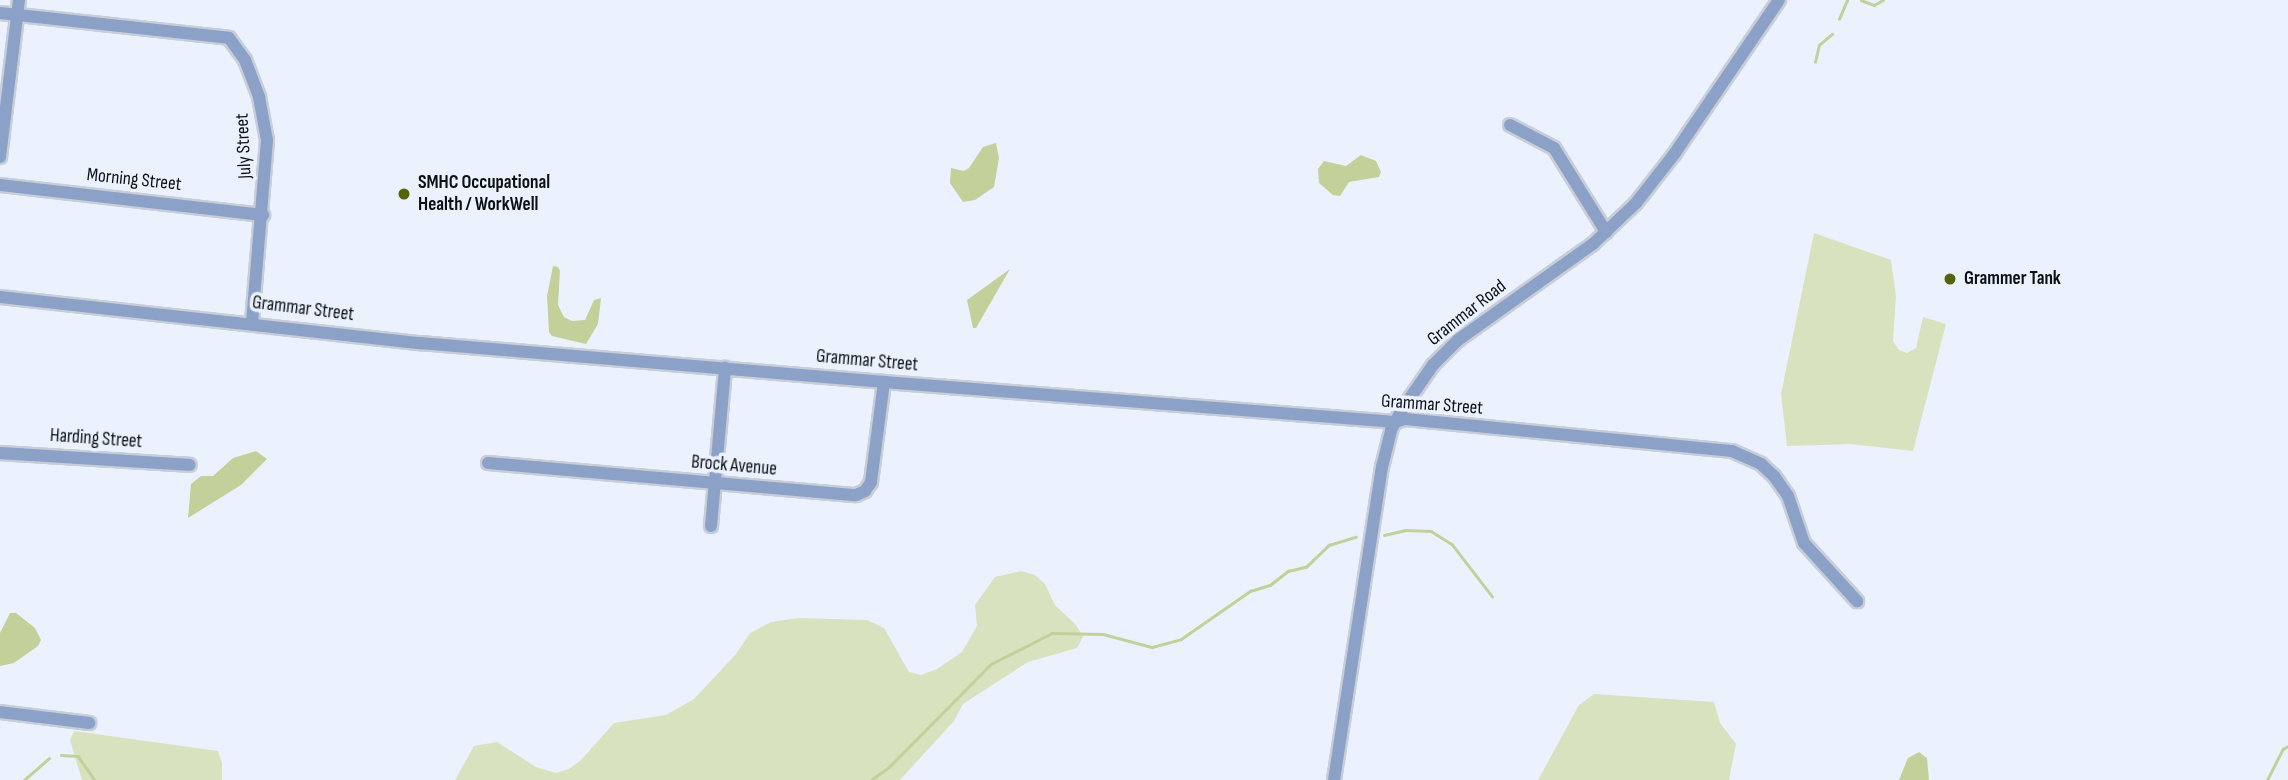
<!DOCTYPE html>
<html>
<head>
<meta charset="utf-8">
<style>
	body { margin:0 }
	#map { position:relative; width:2288px; height:780px; overflow:hidden; background:#ebf2fe; font-family:"Sofia Sans Condensed",sans-serif }
	div>[style] { position:absolute }
	[style*='--x'] { left:calc(var(--x)*1px); top:calc(var(--y)*1px); width:calc(var(--w)*1px); rotate:calc(var(--a)*1deg) }
	.green>* { inset:0; background:#d9e2bf }
	.water>* { inset:0; background:#c3d09a }
	.stream>* { height:2.5px; margin:-1.25px; padding:0 1.25px; transform-origin:1.25px; border-radius:1.25px; background:#c3d09a }
	.roads { filter:drop-shadow(2px 0 #c7ced9) drop-shadow(-2px 0 #c7ced9) drop-shadow(0 2px #c7ced9) drop-shadow(0 -2px #c7ced9) }
	.minor>* { height:12px; margin:-6px; padding:0 6px; transform-origin:6px; border-radius:6px; background:#8ba1c7 }
	.dots>* { width:19px; height:19px; translate:-50% -50%; box-sizing:border-box; border:4px solid #ebf2fe; border-radius:50% }
	span { translate:-50% -50%; white-space:nowrap; text-align:center; line-height:1.15; -webkit-text-stroke:7px #ebf2fe; paint-order:stroke }
	.street-label { font-size:19px; color:#0c0f14 }
	.poi-label { font-size:19px; color:#0c0f14; font-weight:700 }
	.left { translate:0 -50%; text-align:left }
</style>
</head>
<body>
<div id="map">
	<div class="green">
		<i style="clip-path:polygon(1814px 233px,1891px 260px,1896px 296px,1893px 341px,1899px 350px,1907px 353px,1916px 348px,1923px 317px,1946px 324px,1913px 451px,1851px 444px,1787px 446px,1781px 394px)"></i>
		<i style="clip-path:polygon(1021px 571px,1035px 575px,1045px 584px,1055px 605px,1076px 625px,1083px 637px,1077px 648px,1028px 662px,963px 704px,954px 721px,900px 780px,455px 780px,474px 746px,497px 742px,536px 767px,556px 773px,569px 769px,581px 760px,614px 723px,666px 715px,694px 699px,736px 654px,750px 633px,771px 622px,798px 618px,867px 620px,884px 628px,909px 672px,921px 675px,937px 669px,962px 652px,977px 626px,975px 605px,995px 577px)"></i>
		<i style="clip-path:polygon(1594px 694px,1714px 702px,1720px 723px,1736px 744px,1729px 780px,1538px 780px,1579px 705px)"></i>
		<i style="clip-path:polygon(74px 731px,218px 751px,222px 763px,222px 780px,82px 780px,70px 740px)"></i>
	</div>
	<div class="water">
		<i style="clip-path:polygon(996px 143px,999px 158px,994px 187px,975px 200px,963px 202px,950px 183px,951px 168px,964px 171px,969px 168px,983px 147px)"></i>
		<i style="clip-path:polygon(1361px 155px,1376px 161px,1381px 172px,1379px 177px,1349px 182px,1340px 196px,1333px 195px,1319px 183px,1318px 169px,1324px 161px,1346px 166px)"></i>
		<i style="clip-path:polygon(553px 266px,558px 267px,560px 271px,558px 305px,564px 317px,572px 321px,585px 320px,594px 300px,601px 298px,598px 324px,586px 344px,552px 336px,549px 332px,547px 296px)"></i>
		<i style="clip-path:polygon(1010px 269px,976px 328px,973px 328px,967px 300px)"></i>
		<i style="clip-path:polygon(256px 451px,267px 459px,241px 485px,188px 518px,191px 484px,201px 476px,213px 476px,233px 458px)"></i>
		<i style="clip-path:polygon(10px 613px,16px 613px,35px 628px,41px 640px,38px 646px,14px 663px,0 666px,0 633px)"></i>
		<i style="clip-path:polygon(1919px 752px,1927px 758px,1929px 780px,1899px 780px,1908px 758px)"></i>
	</div>
	<div class="stream">
		<i style="--x:1861;--y:0;--w:14;--a:21"></i>
		<i style="--x:1874;--y:5;--w:10;--a:-29"></i>
		<i style="--x:1839;--y:19;--w:21;--a:-67"></i>
		<i style="--x:1815;--y:62;--w:17;--a:-77"></i>
		<i style="--x:1819;--y:45;--w:17;--a:-40"></i>
		<i style="--x:1384;--y:535;--w:22;--a:-13"></i>
		<i style="--x:1405;--y:530;--w:26;--a:2"></i>
		<i style="--x:1431;--y:531;--w:25;--a:32"></i>
		<i style="--x:1452;--y:544;--w:66;--a:52.4"></i>
		<i style="--x:61;--y:755;--w:17;--a:3"></i>
		<i style="--x:78;--y:756;--w:29;--a:55"></i>
		<i style="--x:24;--y:780;--w:33;--a:-41"></i>
		<i style="--x:871;--y:780;--w:22;--a:-36"></i>
		<i style="--x:889;--y:767;--w:145;--a:-45.3"></i>
		<i style="--x:991;--y:664;--w:68;--a:-26.9"></i>
		<i style="--x:1052;--y:633;--w:51;--a:1.1"></i>
		<i style="--x:1103;--y:634;--w:51;--a:14.9"></i>
		<i style="--x:1152;--y:647;--w:30;--a:-15"></i>
		<i style="--x:1181;--y:639;--w:84;--a:-34.8"></i>
		<i style="--x:1250;--y:591;--w:21;--a:-17"></i>
		<i style="--x:1270;--y:585;--w:23;--a:-38"></i>
		<i style="--x:1288;--y:571;--w:18;--a:-13"></i>
		<i style="--x:1306;--y:567;--w:32;--a:-44"></i>
		<i style="--x:1329;--y:545;--w:28;--a:-17"></i>
		<i style="--x:2267;--y:780;--w:35;--a:-63"></i>
		<i style="--x:2283;--y:749;--w:6;--a:-31"></i>
	</div>
	<div class="roads">
		<div class="minor">
			<i style="--x:0;--y:13;--w:230;--a:6.2"></i>
			<i style="--x:229;--y:38;--w:27;--a:54"></i>
			<i style="--x:245;--y:60;--w:40;--a:69"></i>
			<i style="--x:259;--y:97;--w:44;--a:79.5"></i>
			<i style="--x:267;--y:140;--w:183;--a:94.7"></i>
			<i style="--x:1510;--y:125;--w:50;--a:27.6"></i>
			<i style="--x:1554;--y:148;--w:99;--a:58.2"></i>
			<i style="--x:0;--y:157;--w:158;--a:-83.1"></i>
			<i style="--x:0;--y:185;--w:265;--a:6.5"></i>
			<i style="--x:0;--y:297;--w:423;--a:6.3"></i>
			<i style="--x:420;--y:343;--w:466;--a:4.8"></i>
			<i style="--x:884;--y:382;--w:513;--a:4.48"></i>
			<i style="--x:1395;--y:422;--w:10;--a:-17"></i>
			<i style="--x:1405;--y:419;--w:329;--a:5.6"></i>
			<i style="--x:1732;--y:451;--w:32;--a:24"></i>
			<i style="--x:1761;--y:464;--w:18;--a:43"></i>
			<i style="--x:1774;--y:476;--w:24;--a:55"></i>
			<i style="--x:1788;--y:496;--w:50;--a:71.2"></i>
			<i style="--x:1804;--y:543;--w:79;--a:47.6"></i>
			<i style="--x:0;--y:453;--w:190;--a:3.6"></i>
			<i style="--x:488;--y:463;--w:369;--a:5"></i>
			<i style="--x:856;--y:495;--w:10;--a:-24"></i>
			<i style="--x:865;--y:491;--w:11;--a:-56"></i>
			<i style="--x:871;--y:482;--w:101;--a:-82.6"></i>
			<i style="--x:711;--y:526;--w:159;--a:-84.9"></i>
			<i style="--x:0;--y:712;--w:90;--a:7"></i>
			<i style="--x:1334;--y:780;--w:317;--a:-81.3"></i>
			<i style="--x:1382;--y:467;--w:38;--a:-76"></i>
			<i style="--x:1391;--y:430;--w:21;--a:-62"></i>
			<i style="--x:1401;--y:411;--w:56;--a:-55.2"></i>
			<i style="--x:1433;--y:365;--w:35;--a:-45"></i>
			<i style="--x:1458;--y:340;--w:167;--a:-35.5"></i>
			<i style="--x:1594;--y:243;--w:58;--a:-43.6"></i>
			<i style="--x:1636;--y:203;--w:63;--a:-52"></i>
			<i style="--x:1675;--y:153;--w:185;--a:-55.8"></i>
		</div>
	</div>
	<div class="dots">
		<i style="left:404px;top:194px;background:#566408"></i>
		<i style="left:1950px;top:279px;background:#566408"></i>
	</div>
	<div class="street-label">
		<span style="left:244px;top:146px;rotate:-93deg">July Street</span>
		<span style="left:134px;top:180px;rotate:6deg">Morning Street</span>
		<span style="left:303px;top:309px;rotate:7deg">Grammar Street</span>
		<span style="left:1467px;top:313px;rotate:-38deg">Grammar Road</span>
		<span style="left:867px;top:361px;rotate:5deg">Grammar Street</span>
		<span style="left:1432px;top:405px;rotate:4deg">Grammar Street</span>
		<span style="left:96px;top:439px;rotate:4deg">Harding Street</span>
		<span style="left:734px;top:466px;rotate:5deg">Brock Avenue</span>
	</div>
	<div class="poi-label">
		<span class="left" style="left:418px;top:194px">SMHC Occupational<br>Health / WorkWell</span>
		<span class="left" style="left:1964px;top:279px">Grammer Tank</span>
	</div>
</div>
</body>
</html>
